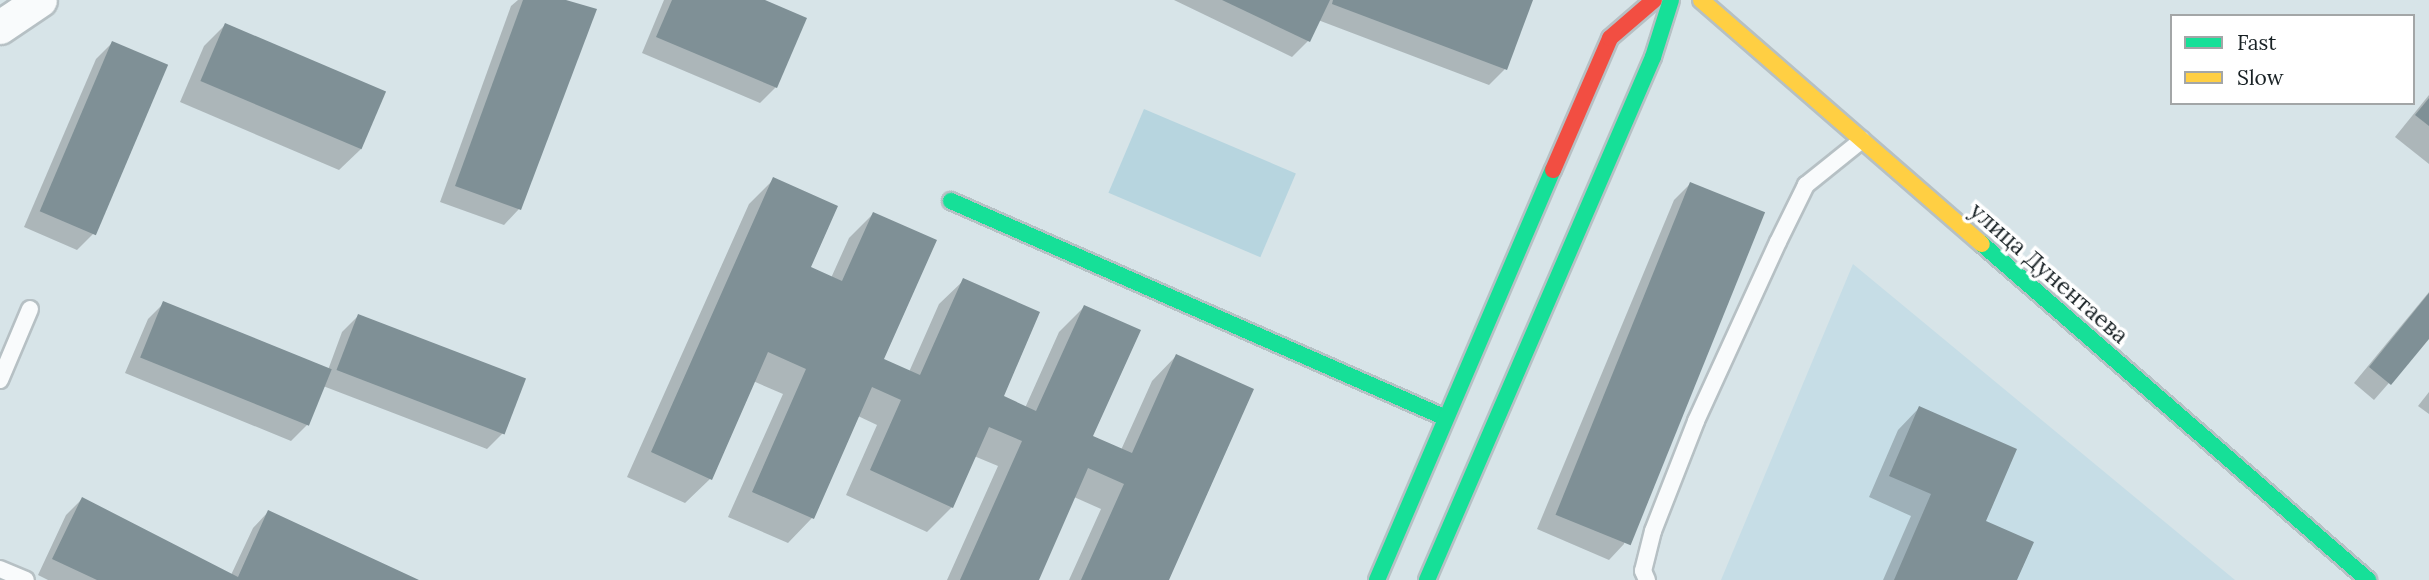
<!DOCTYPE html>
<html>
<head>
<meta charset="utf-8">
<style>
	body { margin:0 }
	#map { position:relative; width:2429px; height:580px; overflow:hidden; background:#d7e4e8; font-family:Lora,serif }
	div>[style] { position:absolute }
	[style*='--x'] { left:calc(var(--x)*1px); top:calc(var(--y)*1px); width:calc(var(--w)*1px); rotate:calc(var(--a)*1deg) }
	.built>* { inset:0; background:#c6dde6 }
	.green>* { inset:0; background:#b7d5df; transform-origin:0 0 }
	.shadow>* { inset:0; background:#0003 }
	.building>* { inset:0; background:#7f9096; transform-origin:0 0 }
	.roads { filter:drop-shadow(2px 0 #b6c0c4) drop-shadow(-2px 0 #b6c0c4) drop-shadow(0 2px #b6c0c4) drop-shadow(0 -2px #b6c0c4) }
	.lane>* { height:16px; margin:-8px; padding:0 8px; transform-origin:8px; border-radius:8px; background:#f9fbfc }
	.street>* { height:33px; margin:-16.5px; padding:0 16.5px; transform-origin:16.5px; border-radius:16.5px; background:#f9fbfc }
	.fast>* { height:16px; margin:-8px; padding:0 8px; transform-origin:8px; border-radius:8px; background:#16e098 }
	.slow>* { height:16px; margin:-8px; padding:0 8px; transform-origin:8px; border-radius:8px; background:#ffcf43 }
	.jam>* { height:16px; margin:-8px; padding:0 8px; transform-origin:8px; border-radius:8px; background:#f24e42 }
	span { translate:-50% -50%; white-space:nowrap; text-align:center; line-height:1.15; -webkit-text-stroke:7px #fff; paint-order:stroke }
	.street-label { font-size:23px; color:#182124 }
	.legend { position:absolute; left:2170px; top:14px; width:245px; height:91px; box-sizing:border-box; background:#fff; border:2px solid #a3a6a7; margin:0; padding:9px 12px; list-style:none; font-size:21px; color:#182124 }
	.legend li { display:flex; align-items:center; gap:14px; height:35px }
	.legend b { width:35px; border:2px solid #a3a6a7 }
</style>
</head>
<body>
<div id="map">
	<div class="built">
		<i style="clip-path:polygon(1853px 264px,2235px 580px,1721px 580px)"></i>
	</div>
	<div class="green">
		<i style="left:1144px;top:109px;width:165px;height:91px;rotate:23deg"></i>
	</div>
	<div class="shadow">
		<i style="clip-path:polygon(518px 0,560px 0,519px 209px,504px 225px,440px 202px,511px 6px)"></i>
		<i style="clip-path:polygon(664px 0,760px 0,776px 87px,760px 103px,642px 53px)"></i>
		<i style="clip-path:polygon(1174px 0,1532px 0,1505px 69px,1489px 85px,1318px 20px,1308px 41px,1292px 57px)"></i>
		<i style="clip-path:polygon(225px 25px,361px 149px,339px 170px,180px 102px,204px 46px)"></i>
		<i style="clip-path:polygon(112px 43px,165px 66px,93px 234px,77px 250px,24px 227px,96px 59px)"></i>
		<i style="clip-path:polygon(2429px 95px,2429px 164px,2395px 137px)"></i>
		<i style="clip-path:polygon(774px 179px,809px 268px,831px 278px,849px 238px,873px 214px,882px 360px,909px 372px,939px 304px,964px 280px,1001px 397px,1025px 408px,1059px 332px,1084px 307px,1091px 437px,1121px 450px,1152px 381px,1176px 356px,1168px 580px,1069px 580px,1101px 509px,1074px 497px,1037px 580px,947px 580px,998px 466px,974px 456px,952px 507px,927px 532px,846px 495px,877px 425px,858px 416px,812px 518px,788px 543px,728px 517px,783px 394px,753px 381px,710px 479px,685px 503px,627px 477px,749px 204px)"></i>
		<i style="clip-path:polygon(1690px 184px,1624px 544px,1609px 560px,1537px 529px,1674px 200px)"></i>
		<i style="clip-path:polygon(2429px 292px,2429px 337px,2374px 400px,2354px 383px)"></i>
		<i style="clip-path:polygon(164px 303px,328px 370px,342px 332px,358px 316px,524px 380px,503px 433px,487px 449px,323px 386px,307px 425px,291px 441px,125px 373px,148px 319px)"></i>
		<i style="clip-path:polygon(2429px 392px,2429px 414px,2418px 406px)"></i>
		<i style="clip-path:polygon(1919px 408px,1984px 522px,2015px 580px,1883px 580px,1911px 516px,1869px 497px,1898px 430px)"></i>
		<i style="clip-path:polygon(82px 499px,231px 575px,253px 528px,268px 512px,415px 580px,48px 580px,38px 575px,66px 515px)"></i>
	</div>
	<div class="building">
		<i style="clip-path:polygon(523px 0,566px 0,597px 9px,521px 210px,455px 186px)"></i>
		<i style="clip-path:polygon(672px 0,765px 0,807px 18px,777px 88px,656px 37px)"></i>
		<i style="clip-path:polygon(1222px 0,1330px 0,1310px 42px)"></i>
		<i style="clip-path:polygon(1333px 0,1533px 0,1507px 70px,1332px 4px)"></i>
		<i style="left:225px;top:23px;width:175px;height:63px;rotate:23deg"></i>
		<i style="left:112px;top:41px;width:61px;height:185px;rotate:23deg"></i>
		<i style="clip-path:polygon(2429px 98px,2429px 126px,2415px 115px)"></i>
		<i style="clip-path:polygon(773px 177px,838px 206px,811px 267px,842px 281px,873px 212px,937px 240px,884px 359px,920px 375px,963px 278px,1040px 312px,1004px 396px,1036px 411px,1084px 305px,1141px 330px,1093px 436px,1132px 453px,1176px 354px,1254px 389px,1169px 580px,1081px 580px,1124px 484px,1088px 468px,1039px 580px,960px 580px,1022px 441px,989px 427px,953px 508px,870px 470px,901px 400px,872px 387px,814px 519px,752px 492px,806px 369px,768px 352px,712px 480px,651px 452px)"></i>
		<i style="left:1690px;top:182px;width:81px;height:359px;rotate:22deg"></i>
		<i style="clip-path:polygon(2429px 293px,2429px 339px,2391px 385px,2369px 367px)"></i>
		<i style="left:163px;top:301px;width:182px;height:61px;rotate:22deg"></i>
		<i style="left:358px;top:314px;width:180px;height:60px;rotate:21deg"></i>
		<i style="clip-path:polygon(1919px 406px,2017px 449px,1986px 521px,2034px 542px,2017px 580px,1894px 580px,1931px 494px,1889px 476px)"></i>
		<i style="clip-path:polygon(82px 497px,238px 577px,268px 510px,419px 580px,97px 580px,52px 559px)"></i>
	</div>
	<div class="roads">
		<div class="lane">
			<i style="--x:0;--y:380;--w:77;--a:-67.1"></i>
			<i style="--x:0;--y:569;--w:28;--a:23"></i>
			<i style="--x:1647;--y:580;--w:10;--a:-114"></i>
			<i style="--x:1643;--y:571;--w:41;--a:-76"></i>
			<i style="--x:1653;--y:531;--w:118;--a:-68.6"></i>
			<i style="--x:1696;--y:421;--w:197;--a:-65.4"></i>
			<i style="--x:1778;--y:242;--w:64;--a:-63.8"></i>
			<i style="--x:1806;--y:185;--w:72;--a:-38.8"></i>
		</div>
		<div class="street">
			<i style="--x:0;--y:27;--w:48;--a:-34"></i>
		</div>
		<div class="fast">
			<i style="--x:951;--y:201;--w:540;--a:23.67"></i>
			<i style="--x:1982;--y:244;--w:512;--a:41.04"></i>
			<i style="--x:1377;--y:580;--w:446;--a:-66.8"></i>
			<i style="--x:1427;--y:580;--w:570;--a:-66.63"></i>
			<i style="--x:1653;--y:57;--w:60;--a:-72.5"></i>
		</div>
		<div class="slow">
			<i style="--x:1701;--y:0;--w:372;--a:41"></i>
		</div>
		<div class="jam">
			<i style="--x:1553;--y:170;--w:144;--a:-66.6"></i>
			<i style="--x:1610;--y:38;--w:58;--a:-40.8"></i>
		</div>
	</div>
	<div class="street-label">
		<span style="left:2049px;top:273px;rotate:41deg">улица Дунентаева</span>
	</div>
	<ul class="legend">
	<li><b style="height:9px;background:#16e098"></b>Fast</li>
	<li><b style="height:9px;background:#ffcf43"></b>Slow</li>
	</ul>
</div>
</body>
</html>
